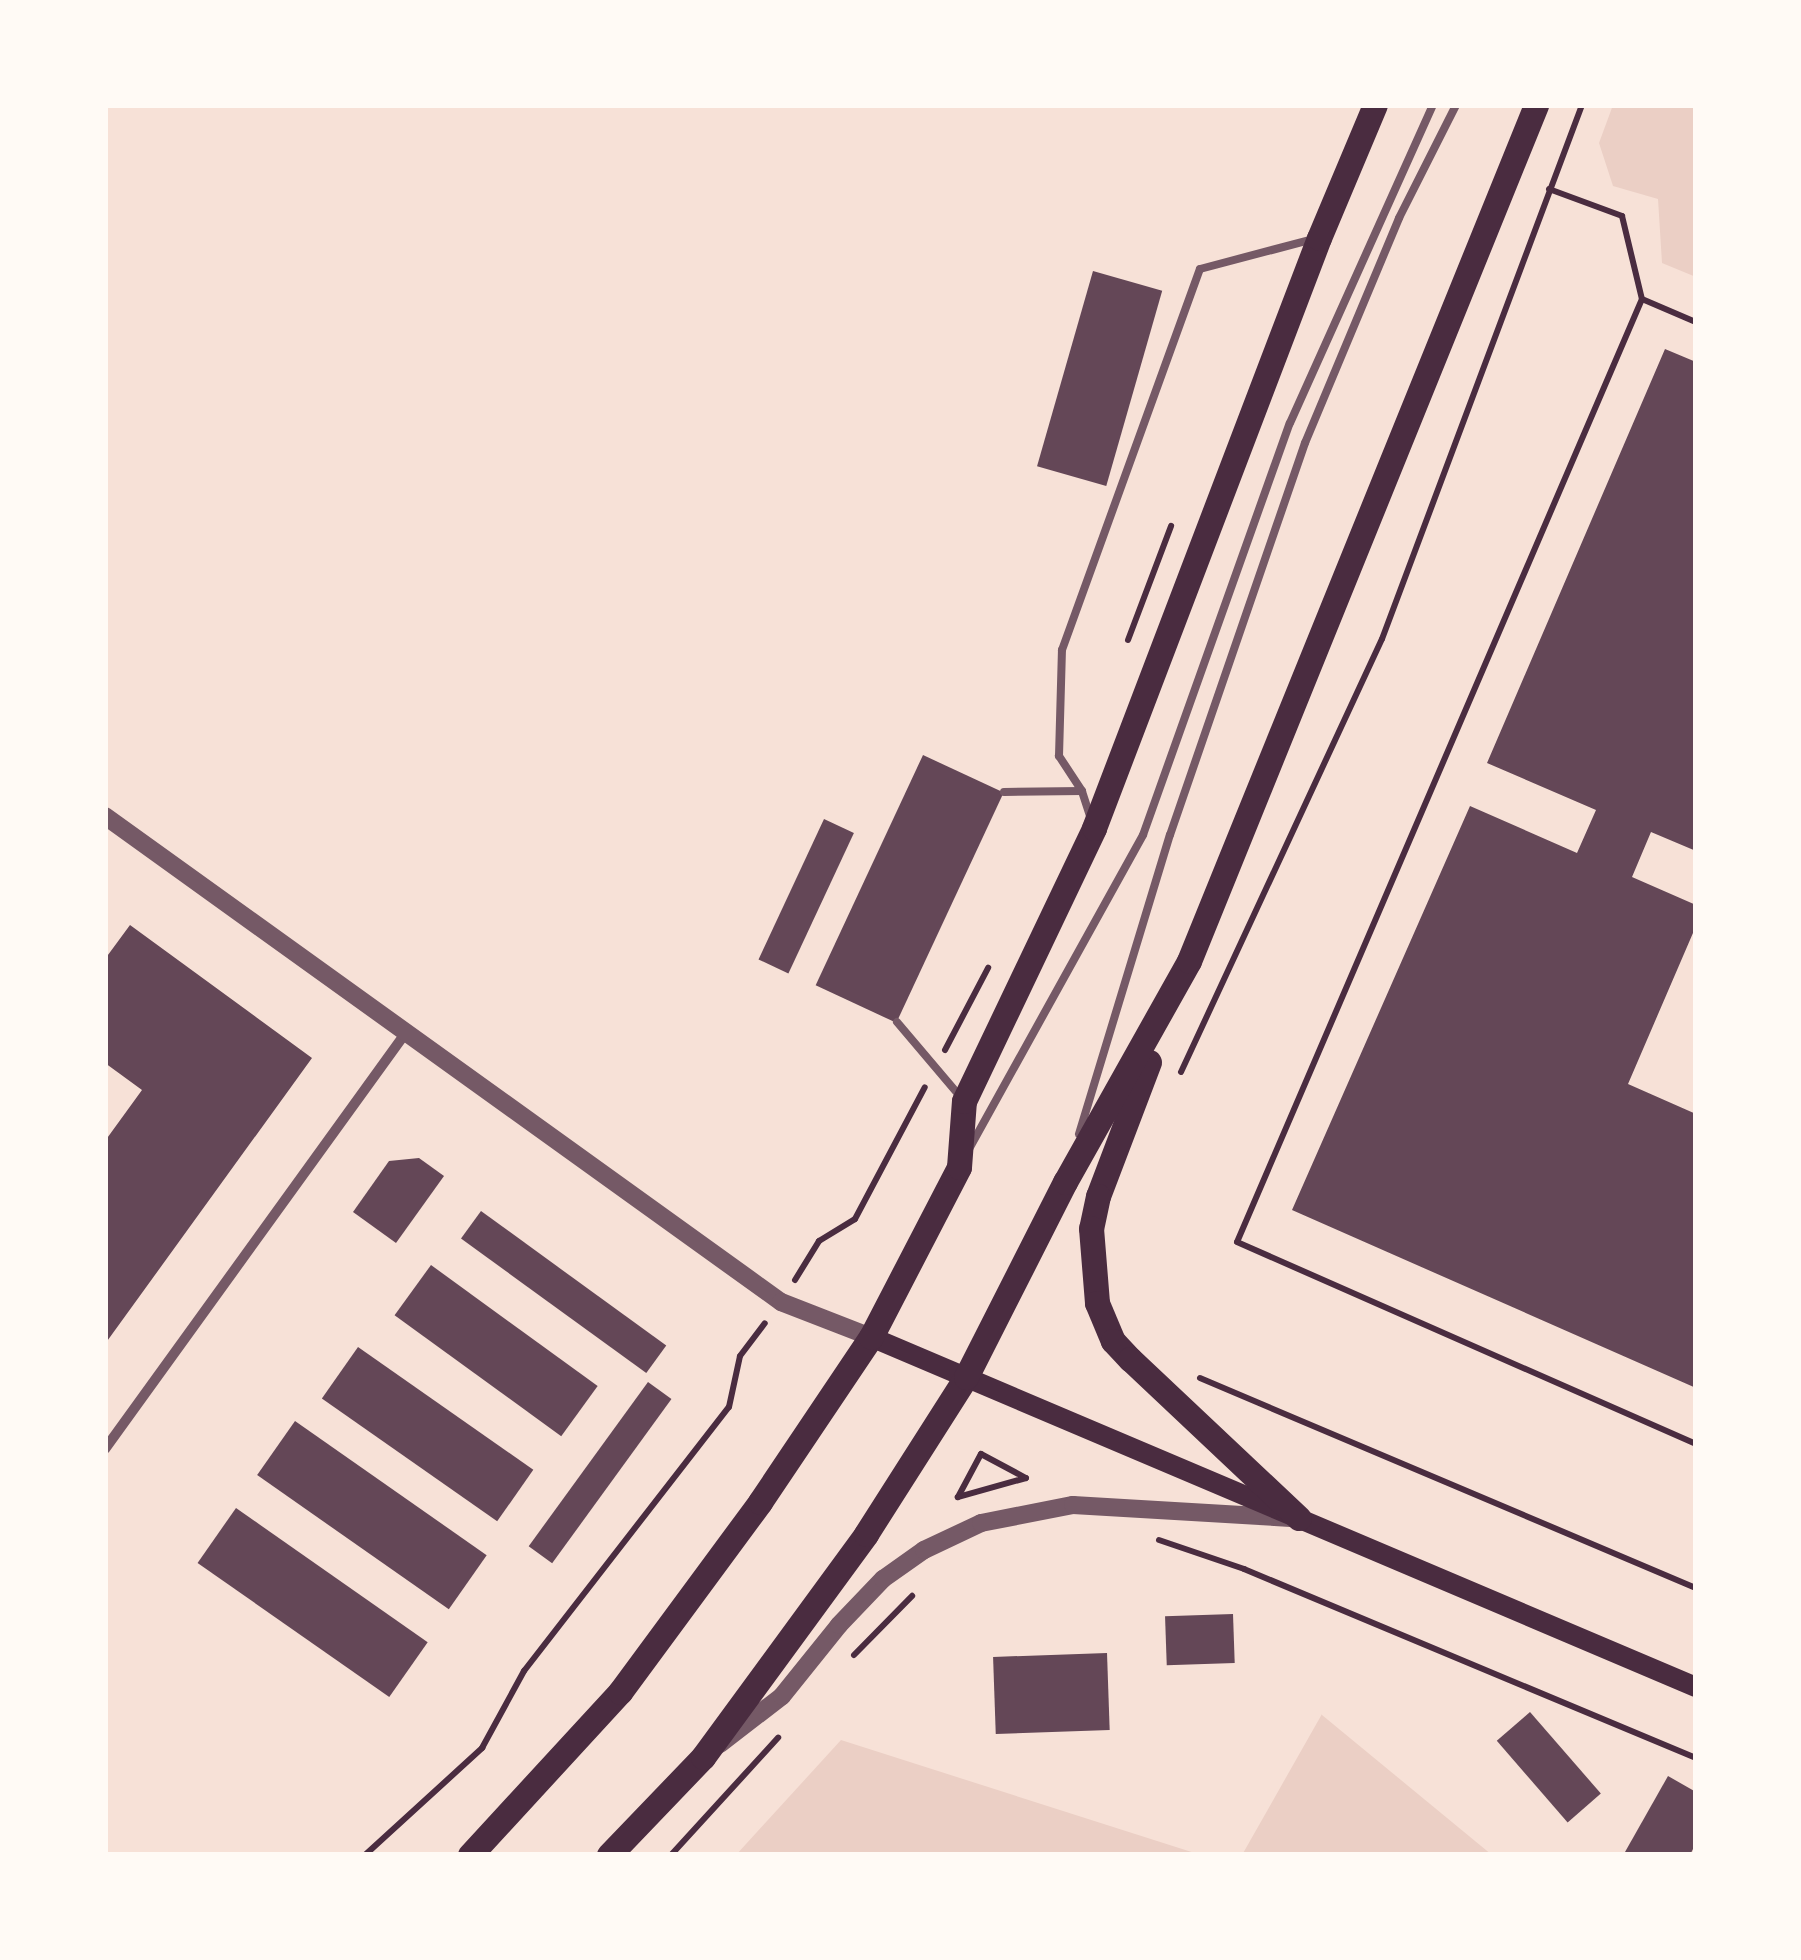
<!DOCTYPE html>
<html>
<head>
<meta charset="utf-8">
<style>
	body { margin:0 }
	#map { position:relative; width:1801px; height:1960px; overflow:hidden; background:#f7e1d7; font-family:Arial,sans-serif }
	div>[style] { position:absolute }
	[style*='--x'] { left:calc(var(--x)*1px); top:calc(var(--y)*1px); width:calc(var(--w)*1px); rotate:calc(var(--a)*1deg) }
	.green>* { inset:0; background:#ebcfc5 }
	.building>* { inset:0; background:#644757; transform-origin:0 0 }
	.path>* { height:6px; margin:-3px; padding:0 3px; transform-origin:3px; border-radius:3px; background:#4a2c40 }
	.service>* { height:8px; margin:-4px; padding:0 4px; transform-origin:4px; border-radius:4px; background:#755966 }
	.minor>* { height:10px; margin:-5px; padding:0 5px; transform-origin:5px; border-radius:5px; background:#755966 }
	.tertiary>* { height:18px; margin:-9px; padding:0 9px; transform-origin:9px; border-radius:9px; background:#755966 }
	.secondary>* { height:20px; margin:-10px; padding:0 10px; transform-origin:10px; border-radius:10px; background:#4a2c40 }
	.primary>* { height:25px; margin:-12.5px; padding:0 12.5px; transform-origin:12.5px; border-radius:12.5px; background:#4a2c40 }
	span { translate:-50% -50%; white-space:nowrap; text-align:center; line-height:1.15; -webkit-text-stroke:8px #fffaf5; paint-order:stroke }
	.frame { position:absolute; inset:0; border:108px solid #fffaf5; pointer-events:none }
</style>
</head>
<body>
<div id="map">
	<div class="green">
		<i style="clip-path:polygon(1613px 105px,1696px 105px,1696px 277px,1662px 263px,1658px 199px,1613px 186px,1599px 143px)"></i>
		<i style="clip-path:polygon(1322px 1714px,1322px 1715px,1492px 1855px,1242px 1855px)"></i>
		<i style="clip-path:polygon(841px 1740px,1201px 1855px,736px 1855px)"></i>
	</div>
	<div class="building">
		<i style="left:1093px;top:271px;width:72px;height:203px;rotate:16deg"></i>
		<i style="clip-path:polygon(1665px 349px,1696px 362px,1696px 851px,1651px 832px,1632px 877px,1696px 905px,1696px 926px,1628px 1084px,1696px 1114px,1696px 1388px,1292px 1210px,1470px 806px,1577px 853px,1596px 810px,1487px 763px)"></i>
		<i style="left:923px;top:755px;width:89px;height:254px;rotate:25deg"></i>
		<i style="left:824px;top:819px;width:33px;height:155px;rotate:25deg"></i>
		<i style="clip-path:polygon(130px 925px,312px 1058px,105px 1344px,105px 1141px,142px 1090px,105px 1063px,105px 959px)"></i>
		<i style="clip-path:polygon(419px 1158px,444px 1176px,396px 1243px,353px 1212px,389px 1161px)"></i>
		<i style="left:481px;top:1211px;width:229px;height:34px;rotate:36deg"></i>
		<i style="left:431px;top:1265px;width:206px;height:62px;rotate:36deg"></i>
		<i style="left:358px;top:1347px;width:214px;height:63px;rotate:35deg"></i>
		<i style="left:648px;top:1382px;width:29px;height:203px;rotate:36deg"></i>
		<i style="left:295px;top:1421px;width:234px;height:66px;rotate:35deg"></i>
		<i style="left:236px;top:1508px;width:234px;height:67px;rotate:35deg"></i>
		<i style="left:1233px;top:1614px;width:49px;height:68px;rotate:88deg"></i>
		<i style="left:1107px;top:1653px;width:77px;height:114px;rotate:88deg"></i>
		<i style="left:1530px;top:1712px;width:108px;height:44px;rotate:49deg"></i>
		<i style="clip-path:polygon(1668px 1776px,1696px 1792px,1696px 1843px,1690px 1855px,1631px 1855px,1625px 1852px)"></i>
	</div>
	<div class="path">
		<i style="--x:1549;--y:189;--w:78;--a:20.3"></i>
		<i style="--x:1622;--y:216;--w:85;--a:76.5"></i>
		<i style="--x:1642;--y:299;--w:1026;--a:113.24"></i>
		<i style="--x:1237;--y:1242;--w:501;--a:23.75"></i>
		<i style="--x:1642;--y:299;--w:59;--a:23.1"></i>
		<i style="--x:1128;--y:640;--w:122;--a:-69.3"></i>
		<i style="--x:945;--y:1050;--w:93;--a:-62.3"></i>
		<i style="--x:1181;--y:1072;--w:477;--a:-65.1"></i>
		<i style="--x:1382;--y:639;--w:570;--a:-69.47"></i>
		<i style="--x:795;--y:1280;--w:46;--a:-58.4"></i>
		<i style="--x:819;--y:1241;--w:42;--a:-31.4"></i>
		<i style="--x:855;--y:1219;--w:149;--a:-62.1"></i>
		<i style="--x:1200;--y:1378;--w:539;--a:22.95"></i>
		<i style="--x:981;--y:1454;--w:51;--a:28.1"></i>
		<i style="--x:1026;--y:1478;--w:71;--a:164.4"></i>
		<i style="--x:958;--y:1497;--w:49;--a:-61.9"></i>
		<i style="--x:1159;--y:1540;--w:90;--a:18.8"></i>
		<i style="--x:1244;--y:1569;--w:490;--a:22.7"></i>
		<i style="--x:854;--y:1655;--w:83;--a:-45.5"></i>
		<i style="--x:365;--y:1855;--w:159;--a:-42.4"></i>
		<i style="--x:482;--y:1748;--w:88;--a:-61.4"></i>
		<i style="--x:524;--y:1671;--w:334;--a:-52.2"></i>
		<i style="--x:729;--y:1407;--w:52;--a:-77.8"></i>
		<i style="--x:740;--y:1356;--w:41;--a:-52.9"></i>
		<i style="--x:671;--y:1855;--w:159;--a:-47.6"></i>
	</div>
	<div class="service">
		<i style="--x:1004;--y:792;--w:78;--a:-0.7"></i>
		<i style="--x:1091;--y:819;--w:29;--a:-108"></i>
		<i style="--x:1082;--y:791;--w:42;--a:-123.3"></i>
		<i style="--x:1059;--y:756;--w:106;--a:-88.4"></i>
		<i style="--x:1062;--y:650;--w:405;--a:-70.1"></i>
		<i style="--x:1200;--y:269;--w:114;--a:-14.8"></i>
		<i style="--x:897;--y:1022;--w:96;--a:49.7"></i>
		<i style="--x:1079;--y:1134;--w:313;--a:-73.1"></i>
		<i style="--x:1170;--y:835;--w:415;--a:-71"></i>
		<i style="--x:1305;--y:443;--w:244;--a:-67.3"></i>
		<i style="--x:1399;--y:218;--w:127;--a:-63.2"></i>
		<i style="--x:969;--y:1149;--w:359;--a:-61"></i>
		<i style="--x:1143;--y:835;--w:437;--a:-70.4"></i>
		<i style="--x:1290;--y:423;--w:349;--a:-65.8"></i>
	</div>
	<div class="minor">
		<i style="--x:105;--y:1449;--w:516;--a:-54.15"></i>
	</div>
	<div class="tertiary">
		<i style="--x:105;--y:816;--w:833;--a:35.71"></i>
		<i style="--x:781;--y:1302;--w:97;--a:21.3"></i>
		<i style="--x:720;--y:1744;--w:78;--a:-37.7"></i>
		<i style="--x:782;--y:1696;--w:91;--a:-51.2"></i>
		<i style="--x:839;--y:1625;--w:64;--a:-46.3"></i>
		<i style="--x:883;--y:1579;--w:50;--a:-35.3"></i>
		<i style="--x:924;--y:1550;--w:63;--a:-25.3"></i>
		<i style="--x:981;--y:1523;--w:94;--a:-11.1"></i>
		<i style="--x:1073;--y:1505;--w:218;--a:3.4"></i>
	</div>
	<div class="secondary">
		<i style="--x:871;--y:1337;--w:896;--a:22.99"></i>
	</div>
	<div class="primary">
		<i style="--x:1149;--y:1062;--w:143;--a:110.8"></i>
		<i style="--x:1098;--y:1196;--w:33;--a:102"></i>
		<i style="--x:1091;--y:1228;--w:75;--a:85.4"></i>
		<i style="--x:1097;--y:1303;--w:41;--a:67.2"></i>
		<i style="--x:1113;--y:1341;--w:25;--a:47"></i>
		<i style="--x:1130;--y:1359;--w:232;--a:43.3"></i>
		<i style="--x:470;--y:1855;--w:222;--a:-47.4"></i>
		<i style="--x:620;--y:1692;--w:236;--a:-53.6"></i>
		<i style="--x:760;--y:1502;--w:199;--a:-56.1"></i>
		<i style="--x:871;--y:1337;--w:191;--a:-62.6"></i>
		<i style="--x:959;--y:1167;--w:66;--a:-85.7"></i>
		<i style="--x:964;--y:1101;--w:302;--a:-64.5"></i>
		<i style="--x:1094;--y:828;--w:631;--a:-69.13"></i>
		<i style="--x:1319;--y:238;--w:144;--a:-67.2"></i>
		<i style="--x:609;--y:1855;--w:136;--a:-46.2"></i>
		<i style="--x:703;--y:1757;--w:276;--a:-53.8"></i>
		<i style="--x:866;--y:1534;--w:186;--a:-57.5"></i>
		<i style="--x:966;--y:1377;--w:219;--a:-63.1"></i>
		<i style="--x:1065;--y:1182;--w:253;--a:-60.7"></i>
		<i style="--x:1189;--y:961;--w:924;--a:-67.93"></i>
	</div>
	<div class="frame"></div>
</div>
</body>
</html>
